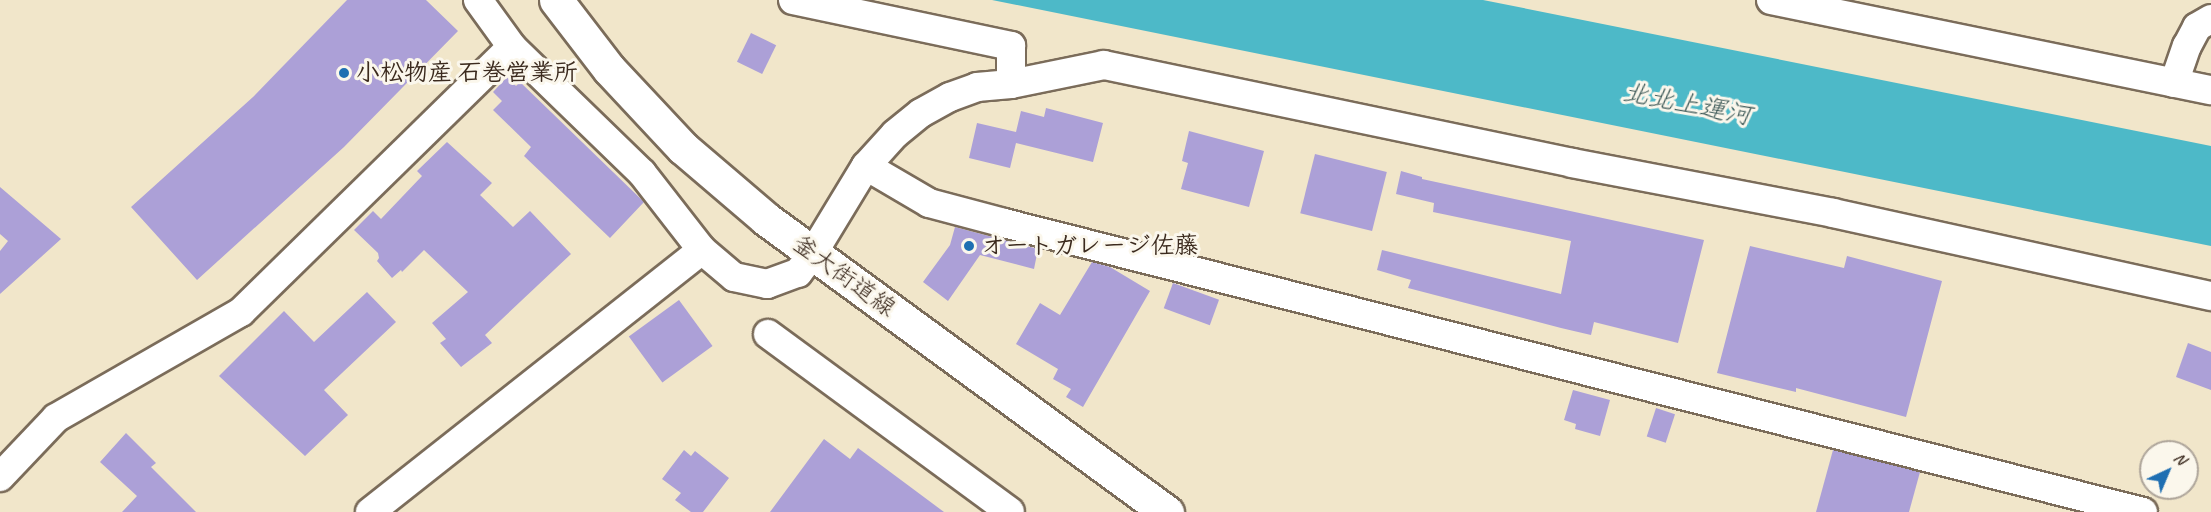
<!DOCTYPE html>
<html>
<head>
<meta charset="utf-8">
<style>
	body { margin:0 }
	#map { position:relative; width:2211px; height:512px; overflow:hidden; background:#f1e6ca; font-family:Caveat,"Klee One",sans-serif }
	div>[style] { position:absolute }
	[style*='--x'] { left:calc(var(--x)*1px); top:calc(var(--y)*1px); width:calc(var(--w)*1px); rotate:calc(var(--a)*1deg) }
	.water>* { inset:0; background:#4db9c8 }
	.building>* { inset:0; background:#aca0d7; transform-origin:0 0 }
	.roads { filter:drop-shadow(2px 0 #7b6c5a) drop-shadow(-2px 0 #7b6c5a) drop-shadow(0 2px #7b6c5a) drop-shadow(0 -2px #7b6c5a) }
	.street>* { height:28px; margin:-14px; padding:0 14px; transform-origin:14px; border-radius:14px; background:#fff }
	.secondary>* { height:33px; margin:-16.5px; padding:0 16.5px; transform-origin:16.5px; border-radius:16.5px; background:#fff }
	.dots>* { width:16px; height:16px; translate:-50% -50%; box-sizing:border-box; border:3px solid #fbf7ec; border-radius:50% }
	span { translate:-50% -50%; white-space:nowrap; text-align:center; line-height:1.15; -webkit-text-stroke:6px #fbf7ec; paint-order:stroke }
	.poi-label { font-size:24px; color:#3b2a1e; font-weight:700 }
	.left { translate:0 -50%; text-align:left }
	.street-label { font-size:24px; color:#3b2a1e }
	.water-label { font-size:26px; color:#415c5a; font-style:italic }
	.north { position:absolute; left:2139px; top:440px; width:60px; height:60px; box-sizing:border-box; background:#fbf7ec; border:2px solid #aea59a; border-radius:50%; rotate:44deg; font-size:16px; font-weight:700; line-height:24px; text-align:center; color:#3b2a1e }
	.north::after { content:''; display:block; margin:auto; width:21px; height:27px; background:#1f6fb2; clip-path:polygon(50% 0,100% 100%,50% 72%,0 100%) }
</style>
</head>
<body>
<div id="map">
	<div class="water">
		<i style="clip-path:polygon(992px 0,1483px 0,2211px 146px,2211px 246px)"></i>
	</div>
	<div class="building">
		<i style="clip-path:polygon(347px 0,426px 0,458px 31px,344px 147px,197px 280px,131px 207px,253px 97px)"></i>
		<i style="left:751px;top:33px;width:28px;height:32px;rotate:26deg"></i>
		<i style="clip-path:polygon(507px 77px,516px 86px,520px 82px,644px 202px,610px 238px,524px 156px,531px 147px,493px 110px,502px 101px,493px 92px)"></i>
		<i style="clip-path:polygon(1046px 108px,1103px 123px,1093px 162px,1016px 143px,1010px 168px,969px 158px,977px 123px,1016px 132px,1021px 111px,1044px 117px)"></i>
		<i style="clip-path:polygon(1189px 131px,1264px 151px,1249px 207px,1181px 189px,1188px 163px,1182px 161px)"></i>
		<i style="clip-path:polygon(447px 142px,492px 183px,480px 195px,513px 227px,530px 211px,571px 254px,485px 335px,492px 343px,461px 367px,440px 343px,446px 339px,432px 323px,468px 292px,424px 250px,402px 272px,401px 270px,392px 278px,377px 261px,379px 258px,378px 253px,354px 230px,373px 211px,381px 219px,422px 176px,417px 171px)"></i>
		<i style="left:1315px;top:154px;width:74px;height:61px;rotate:14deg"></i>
		<i style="clip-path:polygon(1401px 171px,1422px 177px,1422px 179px,1704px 240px,1678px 343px,1594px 322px,1591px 335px,1561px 328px,1408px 288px,1411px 280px,1377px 270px,1382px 250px,1561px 294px,1571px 241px,1433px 212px,1434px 203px,1396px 194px)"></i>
		<i style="clip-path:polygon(0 187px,61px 239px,0 294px,0 251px,8px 241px,0 234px)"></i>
		<i style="clip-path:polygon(955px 227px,1038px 249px,1034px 269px,980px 255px,948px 301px,923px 282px,950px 245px)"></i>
		<i style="clip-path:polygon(1750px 246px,1844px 268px,1847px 256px,1942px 281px,1906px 417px,1796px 388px,1796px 392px,1717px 373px)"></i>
		<i style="clip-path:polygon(1092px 262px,1110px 267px,1150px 291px,1083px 407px,1066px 397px,1071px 389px,1053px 379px,1058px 369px,1016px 344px,1040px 303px,1060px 315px)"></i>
		<i style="left:1173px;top:283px;width:49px;height:27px;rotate:20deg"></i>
		<i style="clip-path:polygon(367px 292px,396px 322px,324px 390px,348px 415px,305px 456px,219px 376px,284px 311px,314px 342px)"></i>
		<i style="left:679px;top:300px;width:57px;height:62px;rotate:54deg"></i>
		<i style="clip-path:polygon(2188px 343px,2211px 352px,2211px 390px,2176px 377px)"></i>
		<i style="clip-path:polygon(1573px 390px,1610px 400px,1600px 436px,1575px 429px,1576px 424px,1564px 420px)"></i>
		<i style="left:1656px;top:408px;width:20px;height:30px;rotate:18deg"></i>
		<i style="clip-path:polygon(126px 433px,156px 463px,151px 467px,196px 512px,122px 512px,137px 496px,100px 462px)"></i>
		<i style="clip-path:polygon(824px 439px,850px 459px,858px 448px,944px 512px,770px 512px)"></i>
		<i style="clip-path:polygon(684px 450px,691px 456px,695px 451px,729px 478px,703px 512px,691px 512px,675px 500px,681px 493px,662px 479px)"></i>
		<i style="clip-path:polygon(1833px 450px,1920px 472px,1909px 512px,1816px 512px)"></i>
	</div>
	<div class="roads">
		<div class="street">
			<i style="--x:478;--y:0;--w:58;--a:54.1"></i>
			<i style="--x:512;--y:47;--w:181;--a:44.1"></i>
			<i style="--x:642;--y:173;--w:98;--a:52.1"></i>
			<i style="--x:702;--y:250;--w:42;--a:40.2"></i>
			<i style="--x:734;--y:277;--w:34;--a:12"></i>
			<i style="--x:767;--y:284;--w:33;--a:-20"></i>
			<i style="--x:798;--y:273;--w:25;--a:-53"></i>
			<i style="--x:813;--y:253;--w:102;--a:-58.7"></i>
			<i style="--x:866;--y:166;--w:73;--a:30.4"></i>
			<i style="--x:929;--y:203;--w:78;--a:14.9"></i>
			<i style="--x:1004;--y:223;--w:1175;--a:14.24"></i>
			<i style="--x:793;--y:0;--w:223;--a:11.9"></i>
			<i style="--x:1011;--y:46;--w:38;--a:90"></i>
			<i style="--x:1011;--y:84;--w:95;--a:-11.5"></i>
			<i style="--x:1104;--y:65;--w:478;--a:11.8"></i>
			<i style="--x:1572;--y:163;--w:266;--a:10.8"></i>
			<i style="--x:1833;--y:213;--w:387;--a:12.4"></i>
			<i style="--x:1771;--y:0;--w:449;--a:11.6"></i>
			<i style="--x:2174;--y:83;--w:39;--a:-71"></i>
			<i style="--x:2187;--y:46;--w:21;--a:-62"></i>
			<i style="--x:2197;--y:27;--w:16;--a:-30"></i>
			<i style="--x:866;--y:166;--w:43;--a:-47.8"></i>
			<i style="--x:895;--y:134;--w:33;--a:-39"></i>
			<i style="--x:921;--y:113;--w:33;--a:-29"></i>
			<i style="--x:950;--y:97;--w:29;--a:-20"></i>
			<i style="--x:977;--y:87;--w:34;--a:-5"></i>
			<i style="--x:768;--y:334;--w:300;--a:36.3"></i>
			<i style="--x:0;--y:477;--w:81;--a:-46.5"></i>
			<i style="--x:56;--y:418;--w:213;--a:-29.8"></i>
			<i style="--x:241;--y:312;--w:379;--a:-44.4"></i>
			<i style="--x:370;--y:512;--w:423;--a:-38.3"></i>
		</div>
		<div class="secondary">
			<i style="--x:556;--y:0;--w:87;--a:52.5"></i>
			<i style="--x:609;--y:69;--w:108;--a:46.9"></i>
			<i style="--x:683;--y:148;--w:109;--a:40.5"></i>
			<i style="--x:766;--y:219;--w:497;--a:36.2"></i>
		</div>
	</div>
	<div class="dots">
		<i style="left:344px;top:73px;background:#1f6fb2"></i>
		<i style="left:969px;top:246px;background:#1f6fb2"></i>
	</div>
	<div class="poi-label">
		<span class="left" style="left:356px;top:73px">小松物産 石巻営業所</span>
		<span class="left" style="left:981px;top:246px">オートガレージ佐藤</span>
	</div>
	<div class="street-label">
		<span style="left:844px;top:276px;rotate:36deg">釜大街道線</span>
	</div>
	<div class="water-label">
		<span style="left:1687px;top:104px;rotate:11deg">北北上運河</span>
	</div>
	<div class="north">N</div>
</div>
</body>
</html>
